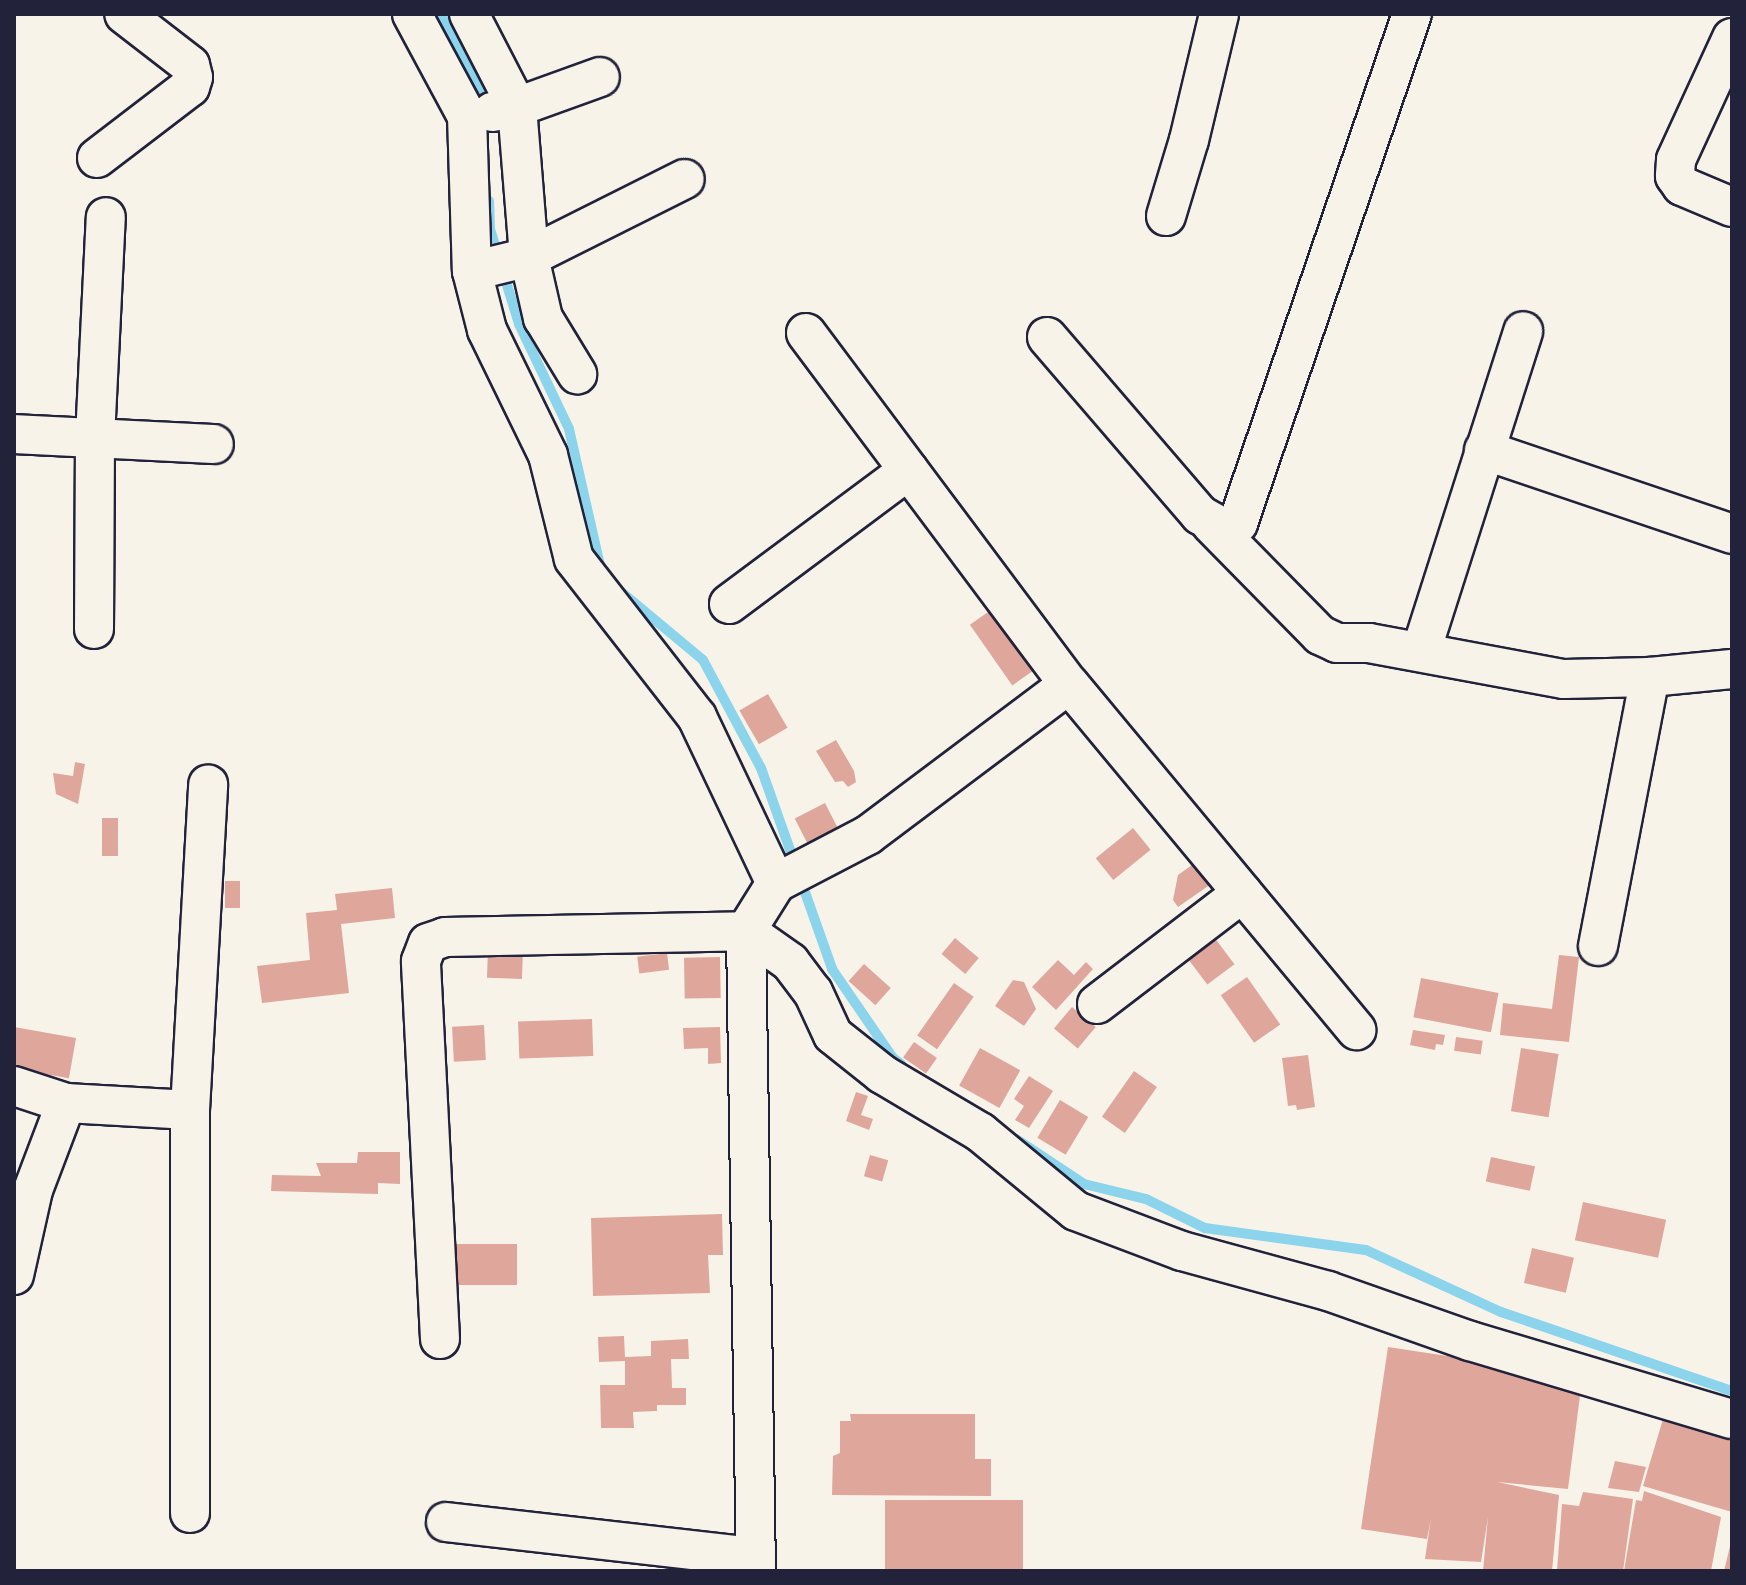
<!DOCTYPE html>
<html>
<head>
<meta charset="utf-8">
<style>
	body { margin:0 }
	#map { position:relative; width:1746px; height:1585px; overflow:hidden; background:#f7f3e8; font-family:Dekko,sans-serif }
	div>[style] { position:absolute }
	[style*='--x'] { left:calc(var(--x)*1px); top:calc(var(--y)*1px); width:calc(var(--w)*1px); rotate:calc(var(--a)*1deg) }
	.stream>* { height:10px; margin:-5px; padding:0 5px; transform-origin:5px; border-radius:5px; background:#8bd4ec }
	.building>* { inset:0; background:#dfa69c; transform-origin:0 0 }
	.roads { filter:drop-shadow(2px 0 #22223b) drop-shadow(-2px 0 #22223b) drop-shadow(0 2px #22223b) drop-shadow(0 -2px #22223b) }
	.street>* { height:38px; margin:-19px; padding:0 19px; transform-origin:19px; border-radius:19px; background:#f7f3e8 }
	span { translate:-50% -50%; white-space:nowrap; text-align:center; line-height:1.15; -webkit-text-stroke:6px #f7f3e8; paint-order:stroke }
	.frame { position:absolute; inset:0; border:16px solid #22223b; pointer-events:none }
</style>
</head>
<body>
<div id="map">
	<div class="stream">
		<i style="--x:442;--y:14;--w:95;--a:64.5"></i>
		<i style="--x:483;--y:100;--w:10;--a:84"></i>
		<i style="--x:489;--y:201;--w:28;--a:88"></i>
		<i style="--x:490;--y:229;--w:28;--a:73"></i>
		<i style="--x:503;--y:272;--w:54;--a:72.9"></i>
		<i style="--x:519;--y:324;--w:116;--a:64.5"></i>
		<i style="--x:569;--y:429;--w:145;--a:77.2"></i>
		<i style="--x:619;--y:590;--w:109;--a:39.8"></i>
		<i style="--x:703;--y:660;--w:123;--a:61.8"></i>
		<i style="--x:761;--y:768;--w:213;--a:70.5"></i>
		<i style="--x:832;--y:969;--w:108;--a:55.6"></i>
		<i style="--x:893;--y:1058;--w:11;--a:38"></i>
		<i style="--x:1016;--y:1139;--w:82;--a:33.5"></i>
		<i style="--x:1084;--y:1184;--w:64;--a:13.6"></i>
		<i style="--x:1146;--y:1199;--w:66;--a:26.2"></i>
		<i style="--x:1205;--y:1228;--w:162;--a:7.8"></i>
		<i style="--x:1366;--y:1250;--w:149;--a:24.7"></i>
		<i style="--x:1501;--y:1312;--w:244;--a:18.9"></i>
	</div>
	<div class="building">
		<i style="left:1001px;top:603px;width:74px;height:38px;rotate:55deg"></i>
		<i style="left:768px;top:694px;width:39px;height:33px;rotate:60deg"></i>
		<i style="clip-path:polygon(836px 740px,854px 771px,856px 782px,848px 787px,843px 781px,835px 782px,816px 751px)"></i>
		<i style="clip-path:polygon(75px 762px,85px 764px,78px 804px,56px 794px,53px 773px,73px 776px)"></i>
		<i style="left:825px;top:803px;width:29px;height:34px;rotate:63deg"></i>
		<i style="left:102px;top:818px;width:16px;height:38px"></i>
		<i style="left:1133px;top:828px;width:28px;height:48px;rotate:51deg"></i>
		<i style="clip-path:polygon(1199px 860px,1214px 882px,1178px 907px,1173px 900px,1178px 875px)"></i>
		<i style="left:225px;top:881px;width:15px;height:27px"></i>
		<i style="clip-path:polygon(392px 888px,395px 918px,341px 924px,349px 993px,262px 1003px,257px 966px,310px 960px,306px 913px,337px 910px,335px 894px)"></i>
		<i style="left:1208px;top:929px;width:44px;height:34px;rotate:53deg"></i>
		<i style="left:955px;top:938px;width:31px;height:21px;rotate:40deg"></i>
		<i style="left:523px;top:949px;width:30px;height:35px;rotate:92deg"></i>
		<i style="left:667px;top:953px;width:17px;height:30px;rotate:83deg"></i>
		<i style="clip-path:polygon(1559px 955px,1579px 957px,1569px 1042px,1500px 1035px,1503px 1003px,1552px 1009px)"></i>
		<i style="left:720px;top:957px;width:41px;height:36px;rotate:89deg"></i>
		<i style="clip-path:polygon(1058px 960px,1074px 975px,1086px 962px,1093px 969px,1056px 1010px,1032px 987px)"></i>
		<i style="left:864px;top:964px;width:36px;height:23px;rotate:42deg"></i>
		<i style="left:1247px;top:977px;width:58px;height:32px;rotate:55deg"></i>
		<i style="left:1421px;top:978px;width:79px;height:40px;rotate:11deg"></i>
		<i style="clip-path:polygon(1013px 980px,1024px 982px,1036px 1009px,1024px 1026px,995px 1006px)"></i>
		<i style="left:954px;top:983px;width:24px;height:64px;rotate:35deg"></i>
		<i style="left:1072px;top:1007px;width:31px;height:28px;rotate:40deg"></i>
		<i style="left:592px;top:1019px;width:37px;height:74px;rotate:88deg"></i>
		<i style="left:484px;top:1025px;width:35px;height:32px;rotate:87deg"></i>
		<i style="left:14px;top:1027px;width:63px;height:41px;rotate:10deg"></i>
		<i style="clip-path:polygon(720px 1027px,721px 1063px,708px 1064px,708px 1048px,684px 1049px,683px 1028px)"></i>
		<i style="clip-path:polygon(1413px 1030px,1445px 1035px,1443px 1045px,1436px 1044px,1435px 1050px,1410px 1045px)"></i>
		<i style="left:1456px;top:1037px;width:27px;height:14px;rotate:8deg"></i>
		<i style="left:914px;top:1042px;width:28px;height:19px;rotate:35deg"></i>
		<i style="left:980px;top:1048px;width:46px;height:43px;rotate:29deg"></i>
		<i style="left:1521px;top:1048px;width:38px;height:64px;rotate:9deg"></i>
		<i style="clip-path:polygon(1308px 1055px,1315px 1107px,1297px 1110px,1296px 1105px,1288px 1106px,1282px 1058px)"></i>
		<i style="left:1134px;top:1071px;width:28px;height:56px;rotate:35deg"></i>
		<i style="clip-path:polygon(1029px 1076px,1053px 1091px,1029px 1128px,1015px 1120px,1024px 1106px,1014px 1099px)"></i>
		<i style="clip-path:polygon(856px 1092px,868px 1096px,861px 1115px,873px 1119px,869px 1130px,846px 1121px)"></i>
		<i style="left:1060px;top:1100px;width:33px;height:44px;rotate:31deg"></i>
		<i style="clip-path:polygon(358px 1152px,400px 1152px,400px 1184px,378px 1183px,378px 1194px,271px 1191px,272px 1175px,321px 1176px,316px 1163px,357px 1163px)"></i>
		<i style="left:870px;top:1155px;width:19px;height:22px;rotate:16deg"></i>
		<i style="left:1491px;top:1157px;width:45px;height:25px;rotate:12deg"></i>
		<i style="left:1583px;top:1202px;width:85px;height:39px;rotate:12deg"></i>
		<i style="clip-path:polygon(722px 1214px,723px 1255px,708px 1255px,710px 1293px,593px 1296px,591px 1218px)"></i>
		<i style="left:442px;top:1244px;width:75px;height:41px"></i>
		<i style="left:1532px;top:1248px;width:43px;height:36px;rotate:13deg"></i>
		<i style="clip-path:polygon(624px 1336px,625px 1357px,651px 1356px,651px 1341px,688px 1339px,689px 1359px,671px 1359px,672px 1388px,686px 1388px,686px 1405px,657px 1405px,657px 1411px,633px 1412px,634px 1428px,601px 1428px,600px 1385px,625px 1385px,625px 1361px,599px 1362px,598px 1337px)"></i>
		<i style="clip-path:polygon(1388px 1347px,1454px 1357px,1581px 1388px,1568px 1489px,1497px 1482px,1559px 1495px,1552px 1571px,1483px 1571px,1488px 1517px,1481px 1562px,1425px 1559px,1431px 1518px,1427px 1539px,1361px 1529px)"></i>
		<i style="clip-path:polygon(1666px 1409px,1732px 1428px,1732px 1512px,1643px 1486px)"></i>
		<i style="clip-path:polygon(850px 1414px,975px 1414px,975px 1459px,991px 1459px,991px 1496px,832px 1495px,833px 1456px,840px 1453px,840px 1421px,851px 1421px)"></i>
		<i style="clip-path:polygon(1615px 1461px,1646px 1467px,1639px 1492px,1608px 1488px)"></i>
		<i style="clip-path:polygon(1644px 1491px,1721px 1517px,1711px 1571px,1624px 1571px,1636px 1500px,1642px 1501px)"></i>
		<i style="clip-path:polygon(1583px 1492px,1633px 1499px,1623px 1571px,1557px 1571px,1562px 1504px,1579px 1506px)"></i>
		<i style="left:885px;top:1500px;width:138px;height:71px"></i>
		<i style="clip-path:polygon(1731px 1542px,1732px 1571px,1724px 1571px)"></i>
	</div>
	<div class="roads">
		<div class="street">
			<i style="--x:412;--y:14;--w:116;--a:61.7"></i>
			<i style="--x:467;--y:116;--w:155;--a:88.2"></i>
			<i style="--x:472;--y:271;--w:61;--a:75.7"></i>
			<i style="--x:487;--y:330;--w:139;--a:64"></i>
			<i style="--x:548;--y:455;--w:107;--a:76"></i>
			<i style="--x:574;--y:559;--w:200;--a:52.1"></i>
			<i style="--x:697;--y:717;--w:184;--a:64.6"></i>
			<i style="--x:469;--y:14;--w:105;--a:62.7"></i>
			<i style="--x:517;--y:107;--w:150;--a:85.4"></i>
			<i style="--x:529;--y:257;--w:63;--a:77.1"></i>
			<i style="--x:543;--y:318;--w:66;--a:58.7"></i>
			<i style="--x:1732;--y:38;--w:134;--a:114.7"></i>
			<i style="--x:1676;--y:160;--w:16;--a:94"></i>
			<i style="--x:1675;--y:176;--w:12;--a:55"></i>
			<i style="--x:1682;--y:186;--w:54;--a:22.8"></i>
			<i style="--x:492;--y:112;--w:25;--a:-11"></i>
			<i style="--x:517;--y:107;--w:88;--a:-19.9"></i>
			<i style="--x:97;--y:158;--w:117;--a:-37.4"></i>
			<i style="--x:190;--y:87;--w:10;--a:-73"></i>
			<i style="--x:193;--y:77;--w:12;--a:-104"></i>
			<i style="--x:190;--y:65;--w:83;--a:-142.3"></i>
			<i style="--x:1166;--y:216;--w:79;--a:-73.2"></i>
			<i style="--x:1189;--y:140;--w:130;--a:-76.6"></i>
			<i style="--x:472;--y:271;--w:59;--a:-13.8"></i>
			<i style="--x:529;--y:257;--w:174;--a:-26.6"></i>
			<i style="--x:806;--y:333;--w:439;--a:53.2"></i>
			<i style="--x:1069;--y:684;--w:450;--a:50.3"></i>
			<i style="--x:1047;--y:337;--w:235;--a:49.3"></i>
			<i style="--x:1200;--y:515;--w:26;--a:29"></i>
			<i style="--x:1223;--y:528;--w:16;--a:-18"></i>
			<i style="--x:1238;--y:523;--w:538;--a:-71.13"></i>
			<i style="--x:14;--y:434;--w:200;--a:2.9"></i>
			<i style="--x:1484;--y:450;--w:262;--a:18.7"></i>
			<i style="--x:1211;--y:524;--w:156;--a:45.5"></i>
			<i style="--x:1320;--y:635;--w:19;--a:25"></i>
			<i style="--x:1337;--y:643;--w:32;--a:0"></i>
			<i style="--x:1369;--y:643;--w:198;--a:10.5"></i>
			<i style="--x:1564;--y:679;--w:86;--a:-1.3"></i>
			<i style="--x:1650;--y:677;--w:82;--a:-5.6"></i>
			<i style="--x:729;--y:604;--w:224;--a:-36.7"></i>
			<i style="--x:94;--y:629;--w:191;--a:-89.7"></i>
			<i style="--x:95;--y:438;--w:221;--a:-87.2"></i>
			<i style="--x:1425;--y:639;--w:323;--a:-72.3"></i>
			<i style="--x:1598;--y:946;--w:274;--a:-79.1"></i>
			<i style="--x:1097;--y:1004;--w:183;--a:-37.4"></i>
			<i style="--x:14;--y:1086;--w:55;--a:18.1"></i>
			<i style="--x:66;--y:1103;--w:124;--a:3.2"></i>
			<i style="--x:14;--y:1275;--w:87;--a:-77.4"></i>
			<i style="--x:33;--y:1190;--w:93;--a:-69.2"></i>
			<i style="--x:440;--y:1339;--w:378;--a:-92.9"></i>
			<i style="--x:421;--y:961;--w:19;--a:-69"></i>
			<i style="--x:428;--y:943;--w:18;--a:-19"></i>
			<i style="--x:445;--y:937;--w:301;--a:-1.1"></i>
			<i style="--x:746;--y:931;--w:54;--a:35.2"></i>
			<i style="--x:790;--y:962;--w:38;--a:53"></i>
			<i style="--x:813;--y:992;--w:47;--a:65.1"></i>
			<i style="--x:833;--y:1035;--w:63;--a:38.5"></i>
			<i style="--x:882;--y:1074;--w:114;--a:30.6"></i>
			<i style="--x:980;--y:1132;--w:124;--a:39.5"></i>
			<i style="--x:1076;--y:1211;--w:113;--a:20.7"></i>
			<i style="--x:1182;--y:1251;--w:151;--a:15.3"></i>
			<i style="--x:1328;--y:1291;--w:151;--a:19.4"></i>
			<i style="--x:1470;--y:1341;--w:273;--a:16.6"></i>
			<i style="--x:190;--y:1513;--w:403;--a:-90"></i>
			<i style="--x:190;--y:1110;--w:326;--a:-86.8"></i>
			<i style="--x:446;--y:1522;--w:311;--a:6.5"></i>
			<i style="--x:756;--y:1571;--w:640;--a:-90.9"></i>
			<i style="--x:746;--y:931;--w:57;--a:-58"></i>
			<i style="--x:776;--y:883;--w:104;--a:-27.6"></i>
			<i style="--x:868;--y:835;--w:251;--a:-36.9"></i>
		</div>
	</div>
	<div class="frame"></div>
</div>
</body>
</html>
